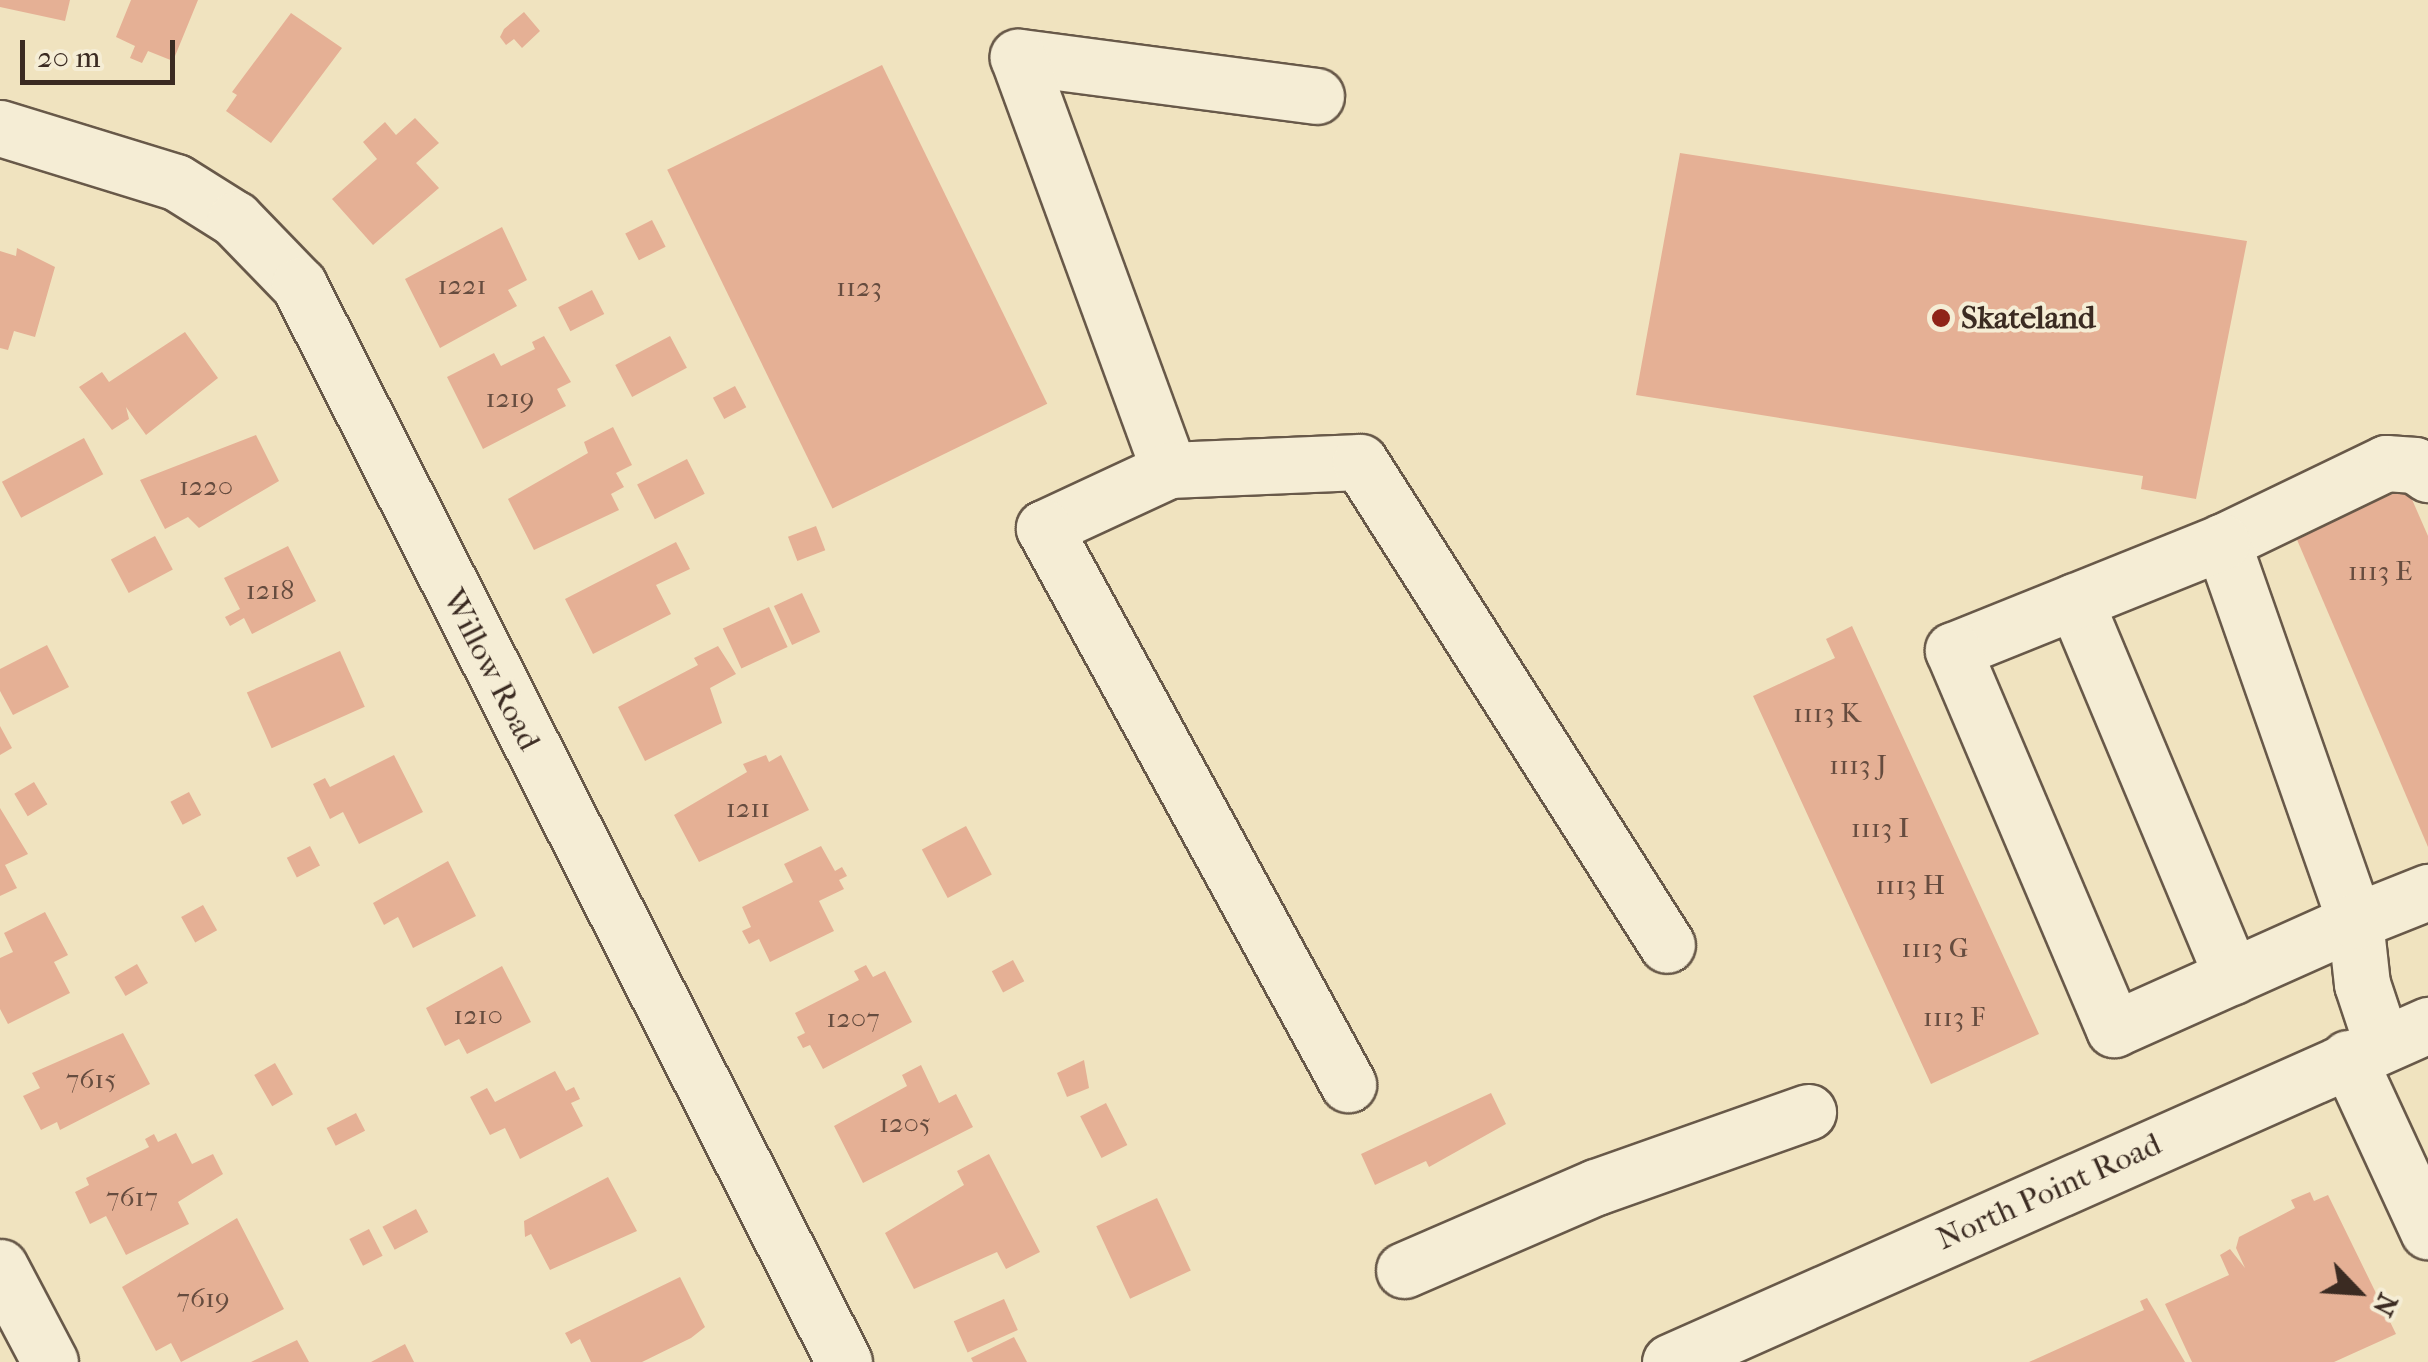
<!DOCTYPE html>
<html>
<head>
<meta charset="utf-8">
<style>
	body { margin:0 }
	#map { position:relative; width:2428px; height:1362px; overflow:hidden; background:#f0e3bf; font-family:"IM FELL French Canon",serif }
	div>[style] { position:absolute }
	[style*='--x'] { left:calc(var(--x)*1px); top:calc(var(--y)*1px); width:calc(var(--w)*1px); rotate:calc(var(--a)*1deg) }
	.building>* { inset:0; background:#e5b095; transform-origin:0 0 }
	.roads { filter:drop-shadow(2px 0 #685949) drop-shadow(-2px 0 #685949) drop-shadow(0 2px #685949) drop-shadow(0 -2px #685949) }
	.minor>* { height:55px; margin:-27.5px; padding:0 27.5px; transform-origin:27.5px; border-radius:27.5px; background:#f5edd5 }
	.dots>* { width:28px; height:28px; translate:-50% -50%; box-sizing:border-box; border:5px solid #f5edd5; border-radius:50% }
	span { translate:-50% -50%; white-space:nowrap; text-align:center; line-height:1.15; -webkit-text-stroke:8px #f5edd5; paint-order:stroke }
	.number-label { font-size:28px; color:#664c3f }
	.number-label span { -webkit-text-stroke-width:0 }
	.poi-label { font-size:32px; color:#3b2b22; font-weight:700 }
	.left { translate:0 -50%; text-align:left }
	.street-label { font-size:32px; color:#3b2b22 }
	.north { position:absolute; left:2308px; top:1242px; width:100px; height:100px; -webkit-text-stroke:8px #f5edd5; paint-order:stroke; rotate:115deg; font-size:28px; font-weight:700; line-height:40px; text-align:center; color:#3b2b22 }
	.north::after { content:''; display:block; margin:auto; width:35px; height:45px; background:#3b2b22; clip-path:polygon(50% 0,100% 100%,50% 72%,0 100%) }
	.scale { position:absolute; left:20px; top:40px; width:155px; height:45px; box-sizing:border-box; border:5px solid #3b2b22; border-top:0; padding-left:12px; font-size:30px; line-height:35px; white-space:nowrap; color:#3b2b22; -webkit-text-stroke:8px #f5edd5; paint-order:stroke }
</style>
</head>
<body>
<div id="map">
	<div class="building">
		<i style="clip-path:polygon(0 0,70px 0,65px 21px,0 7px)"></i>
		<i style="clip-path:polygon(131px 0,198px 0,173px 61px,148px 51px,142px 63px,130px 58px,135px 46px,116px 37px)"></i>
		<i style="clip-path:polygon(524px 12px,540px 31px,522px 48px,514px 39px,506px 45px,500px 37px,504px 29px)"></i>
		<i style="clip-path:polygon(291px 13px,342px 48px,271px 143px,226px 111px,237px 95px,232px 92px)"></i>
		<i style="left:882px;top:65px;width:377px;height:239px;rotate:64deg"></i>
		<i style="clip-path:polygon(415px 118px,439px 143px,416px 163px,439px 188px,373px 245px,332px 199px,377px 159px,363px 142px,385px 122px,396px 135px)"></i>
		<i style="clip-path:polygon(1680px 153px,2247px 241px,2196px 499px,2141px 489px,2143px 476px,1636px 395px)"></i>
		<i style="left:652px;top:220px;width:30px;height:30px;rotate:63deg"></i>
		<i style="clip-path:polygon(502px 227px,527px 280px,508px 290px,517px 306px,440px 348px,405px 279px)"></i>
		<i style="clip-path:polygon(17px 248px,55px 267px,35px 337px,14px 331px,8px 350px,0 348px,0 251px,16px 256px)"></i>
		<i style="left:592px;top:290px;width:27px;height:38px;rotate:63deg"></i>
		<i style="clip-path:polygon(185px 332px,218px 378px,146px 435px,126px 407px,129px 419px,112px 430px,79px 387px,102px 372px,109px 382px)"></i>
		<i style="clip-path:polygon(544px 336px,571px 382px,557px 389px,566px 406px,483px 449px,447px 377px,494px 353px,501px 366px,535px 349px,532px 342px)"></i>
		<i style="left:670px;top:336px;width:36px;height:62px;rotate:62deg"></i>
		<i style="left:735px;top:386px;width:24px;height:25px;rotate:62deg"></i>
		<i style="clip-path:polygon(613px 427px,632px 465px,616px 473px,624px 487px,611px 494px,619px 510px,534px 550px,508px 499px,588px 453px,584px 442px)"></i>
		<i style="clip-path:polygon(256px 435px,279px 481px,199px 528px,188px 517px,165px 529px,140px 480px)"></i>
		<i style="left:84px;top:438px;width:41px;height:93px;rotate:62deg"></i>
		<i style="left:687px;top:459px;width:39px;height:56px;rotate:63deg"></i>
		<i style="clip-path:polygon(2407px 488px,2428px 536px,2428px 847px,2295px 535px)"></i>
		<i style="left:816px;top:526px;width:26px;height:30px;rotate:69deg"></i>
		<i style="left:155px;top:536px;width:38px;height:50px;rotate:62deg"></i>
		<i style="clip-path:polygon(676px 542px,690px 569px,656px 585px,671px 614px,593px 654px,565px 599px)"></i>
		<i style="clip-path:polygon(288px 546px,316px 601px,252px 634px,244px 618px,230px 626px,225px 617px,240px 609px,224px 578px)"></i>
		<i style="left:802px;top:593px;width:43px;height:31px;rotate:65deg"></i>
		<i style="left:769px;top:607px;width:44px;height:51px;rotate:65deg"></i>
		<i style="clip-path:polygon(1852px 626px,2039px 1034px,1931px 1084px,1753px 696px,1835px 658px,1826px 639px)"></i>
		<i style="clip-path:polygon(47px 645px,69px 687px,13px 715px,0 691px,0 669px)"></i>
		<i style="clip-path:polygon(718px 646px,736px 674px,710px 688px,722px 723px,645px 761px,618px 707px,698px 665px,694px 658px)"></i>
		<i style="left:340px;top:651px;width:61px;height:102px;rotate:66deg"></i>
		<i style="clip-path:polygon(0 726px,12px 748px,0 755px)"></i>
		<i style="clip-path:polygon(394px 755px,423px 812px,359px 844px,343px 812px,330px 819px,313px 784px,325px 778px,330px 787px)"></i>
		<i style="clip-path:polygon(766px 755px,769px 762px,781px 755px,809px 810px,699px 862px,674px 815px,747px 772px,743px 764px)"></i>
		<i style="left:34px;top:782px;width:26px;height:23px;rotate:59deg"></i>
		<i style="left:189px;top:792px;width:26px;height:21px;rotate:62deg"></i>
		<i style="clip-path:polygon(0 808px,28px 854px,5px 865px,17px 888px,0 896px)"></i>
		<i style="left:966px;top:826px;width:55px;height:50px;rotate:62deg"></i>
		<i style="left:310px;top:846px;width:22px;height:26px;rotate:63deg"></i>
		<i style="clip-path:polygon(821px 846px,835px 871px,842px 867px,847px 876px,839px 880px,844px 889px,819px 901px,834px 931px,770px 962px,759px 939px,749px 944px,742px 931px,751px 927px,742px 907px,793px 882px,784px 864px)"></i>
		<i style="clip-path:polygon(448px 861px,476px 916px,413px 948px,398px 917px,384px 925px,373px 903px)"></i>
		<i style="left:203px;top:905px;width:29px;height:25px;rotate:61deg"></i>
		<i style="clip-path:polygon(45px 912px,68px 955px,54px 962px,70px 993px,8px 1024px,0 1009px,0 958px,13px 952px,4px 933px)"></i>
		<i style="left:1013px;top:960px;width:24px;height:24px;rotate:62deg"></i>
		<i style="left:137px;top:964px;width:22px;height:26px;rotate:60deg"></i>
		<i style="clip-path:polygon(866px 965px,873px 977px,885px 971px,912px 1022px,823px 1069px,810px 1045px,803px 1048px,797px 1037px,805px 1033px,795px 1013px,859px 980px,854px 971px)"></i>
		<i style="clip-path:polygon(502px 966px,531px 1022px,467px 1054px,459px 1039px,445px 1046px,426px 1008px)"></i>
		<i style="clip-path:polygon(123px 1033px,150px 1084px,60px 1130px,57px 1122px,41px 1130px,23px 1096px,40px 1088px,32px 1073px)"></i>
		<i style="clip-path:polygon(1084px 1060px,1089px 1088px,1067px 1097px,1057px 1073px)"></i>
		<i style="left:275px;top:1063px;width:36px;height:24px;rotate:60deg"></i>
		<i style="clip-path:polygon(921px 1065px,939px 1103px,956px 1094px,973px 1127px,863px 1183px,834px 1126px,907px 1086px,902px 1075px)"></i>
		<i style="clip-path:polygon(555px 1071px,566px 1091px,574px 1087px,580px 1099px,571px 1103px,583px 1126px,520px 1159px,505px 1128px,490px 1135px,470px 1097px,487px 1088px,495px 1102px)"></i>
		<i style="clip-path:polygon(1491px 1093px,1506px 1124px,1429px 1167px,1426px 1161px,1375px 1185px,1361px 1154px)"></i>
		<i style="left:1106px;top:1103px;width:47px;height:29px;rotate:63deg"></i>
		<i style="left:356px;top:1113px;width:20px;height:33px;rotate:63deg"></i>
		<i style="clip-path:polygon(176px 1133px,192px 1164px,213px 1154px,223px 1174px,178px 1202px,189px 1224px,126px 1255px,106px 1216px,90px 1224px,75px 1192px,89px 1185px,86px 1178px,149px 1147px,145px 1139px,154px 1134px,158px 1142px)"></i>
		<i style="clip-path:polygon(989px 1154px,1040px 1252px,1006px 1269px,997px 1252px,914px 1289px,885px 1233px,964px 1185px,957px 1171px)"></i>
		<i style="clip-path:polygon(608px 1177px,637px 1231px,550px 1270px,531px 1234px,525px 1237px,524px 1221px)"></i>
		<i style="clip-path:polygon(2310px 1192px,2314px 1201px,2328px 1195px,2396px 1334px,2334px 1362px,2192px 1362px,2165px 1304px,2229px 1275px,2220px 1255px,2230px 1249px,2245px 1268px,2236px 1248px,2239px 1237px,2295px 1208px,2291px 1200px)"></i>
		<i style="left:1157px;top:1198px;width:80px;height:67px;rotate:65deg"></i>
		<i style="left:416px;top:1209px;width:26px;height:38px;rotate:62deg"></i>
		<i style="clip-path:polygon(237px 1218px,284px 1309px,181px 1362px,171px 1343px,156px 1351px,122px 1287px)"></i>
		<i style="left:369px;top:1229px;width:30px;height:22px;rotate:63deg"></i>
		<i style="clip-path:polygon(680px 1277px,705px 1327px,691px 1338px,642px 1362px,591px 1362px,580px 1339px,571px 1344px,565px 1333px)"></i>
		<i style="clip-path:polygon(2147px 1298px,2185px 1362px,2029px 1362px,2144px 1310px,2140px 1301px)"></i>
		<i style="left:1004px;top:1299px;width:34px;height:55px;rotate:66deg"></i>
		<i style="clip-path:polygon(1014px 1337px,1027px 1362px,973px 1362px,971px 1358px)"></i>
		<i style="clip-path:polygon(297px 1340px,309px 1362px,251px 1362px)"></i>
		<i style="clip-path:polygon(405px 1344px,414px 1362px,371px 1362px)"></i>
	</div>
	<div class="roads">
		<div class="minor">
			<i style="--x:1316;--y:96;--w:301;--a:-172.5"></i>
			<i style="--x:1018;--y:57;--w:440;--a:69.9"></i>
			<i style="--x:1169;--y:470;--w:191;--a:-2.4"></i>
			<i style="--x:1360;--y:462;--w:572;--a:57.56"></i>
			<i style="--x:0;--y:128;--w:184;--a:17.1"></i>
			<i style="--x:176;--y:182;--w:70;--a:32.1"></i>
			<i style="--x:235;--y:219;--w:92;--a:45.9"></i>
			<i style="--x:299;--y:285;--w:1207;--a:63.16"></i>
			<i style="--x:1169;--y:470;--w:138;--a:155.1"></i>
			<i style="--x:1044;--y:528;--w:634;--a:61.33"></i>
			<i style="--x:2222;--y:542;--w:182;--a:-25.7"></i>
			<i style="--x:2386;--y:463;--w:29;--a:4"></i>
			<i style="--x:2415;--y:465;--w:16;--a:35"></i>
			<i style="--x:2075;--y:601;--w:407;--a:67.3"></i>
			<i style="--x:2382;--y:1044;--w:63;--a:-108.4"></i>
			<i style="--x:2362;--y:984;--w:63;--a:-96.3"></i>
			<i style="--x:2355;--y:921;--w:402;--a:-109.3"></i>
			<i style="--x:2222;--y:542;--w:290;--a:158.1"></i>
			<i style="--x:1953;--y:650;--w:412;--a:67"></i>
			<i style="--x:2114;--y:1029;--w:264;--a:-24.1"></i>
			<i style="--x:2355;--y:921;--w:79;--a:-21.7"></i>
			<i style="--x:2348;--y:1058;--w:191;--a:65.2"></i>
			<i style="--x:0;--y:1267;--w:107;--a:62.2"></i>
			<i style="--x:1404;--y:1270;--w:209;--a:-23.4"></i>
			<i style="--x:1596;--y:1187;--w:225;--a:-19.5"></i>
			<i style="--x:1670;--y:1362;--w:830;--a:-23.97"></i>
		</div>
	</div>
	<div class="dots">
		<i style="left:1941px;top:318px;background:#8f2418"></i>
	</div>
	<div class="number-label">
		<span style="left:462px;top:285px">1221</span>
		<span style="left:859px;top:287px">1123</span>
		<span style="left:510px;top:398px">1219</span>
		<span style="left:206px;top:486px">1220</span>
		<span style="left:2380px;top:571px">1113 E</span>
		<span style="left:270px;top:590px">1218</span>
		<span style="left:1827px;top:713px">1113 K</span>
		<span style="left:1858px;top:765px">1113 J</span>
		<span style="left:748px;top:808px">1211</span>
		<span style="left:1880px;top:828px">1113 I</span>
		<span style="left:1910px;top:885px">1113 H</span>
		<span style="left:1935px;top:948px">1113 G</span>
		<span style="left:478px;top:1015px">1210</span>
		<span style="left:1954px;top:1017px">1113 F</span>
		<span style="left:853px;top:1018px">1207</span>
		<span style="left:91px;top:1079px">7615</span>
		<span style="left:905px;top:1123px">1205</span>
		<span style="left:132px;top:1197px">7617</span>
		<span style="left:203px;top:1298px">7619</span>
	</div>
	<div class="poi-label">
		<span class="left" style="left:1961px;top:318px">Skateland</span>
	</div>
	<div class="street-label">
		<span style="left:491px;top:670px;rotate:63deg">Willow Road</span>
		<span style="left:2049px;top:1192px;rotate:-24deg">North Point Road</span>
	</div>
	<div class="north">N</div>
	<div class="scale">20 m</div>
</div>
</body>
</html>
